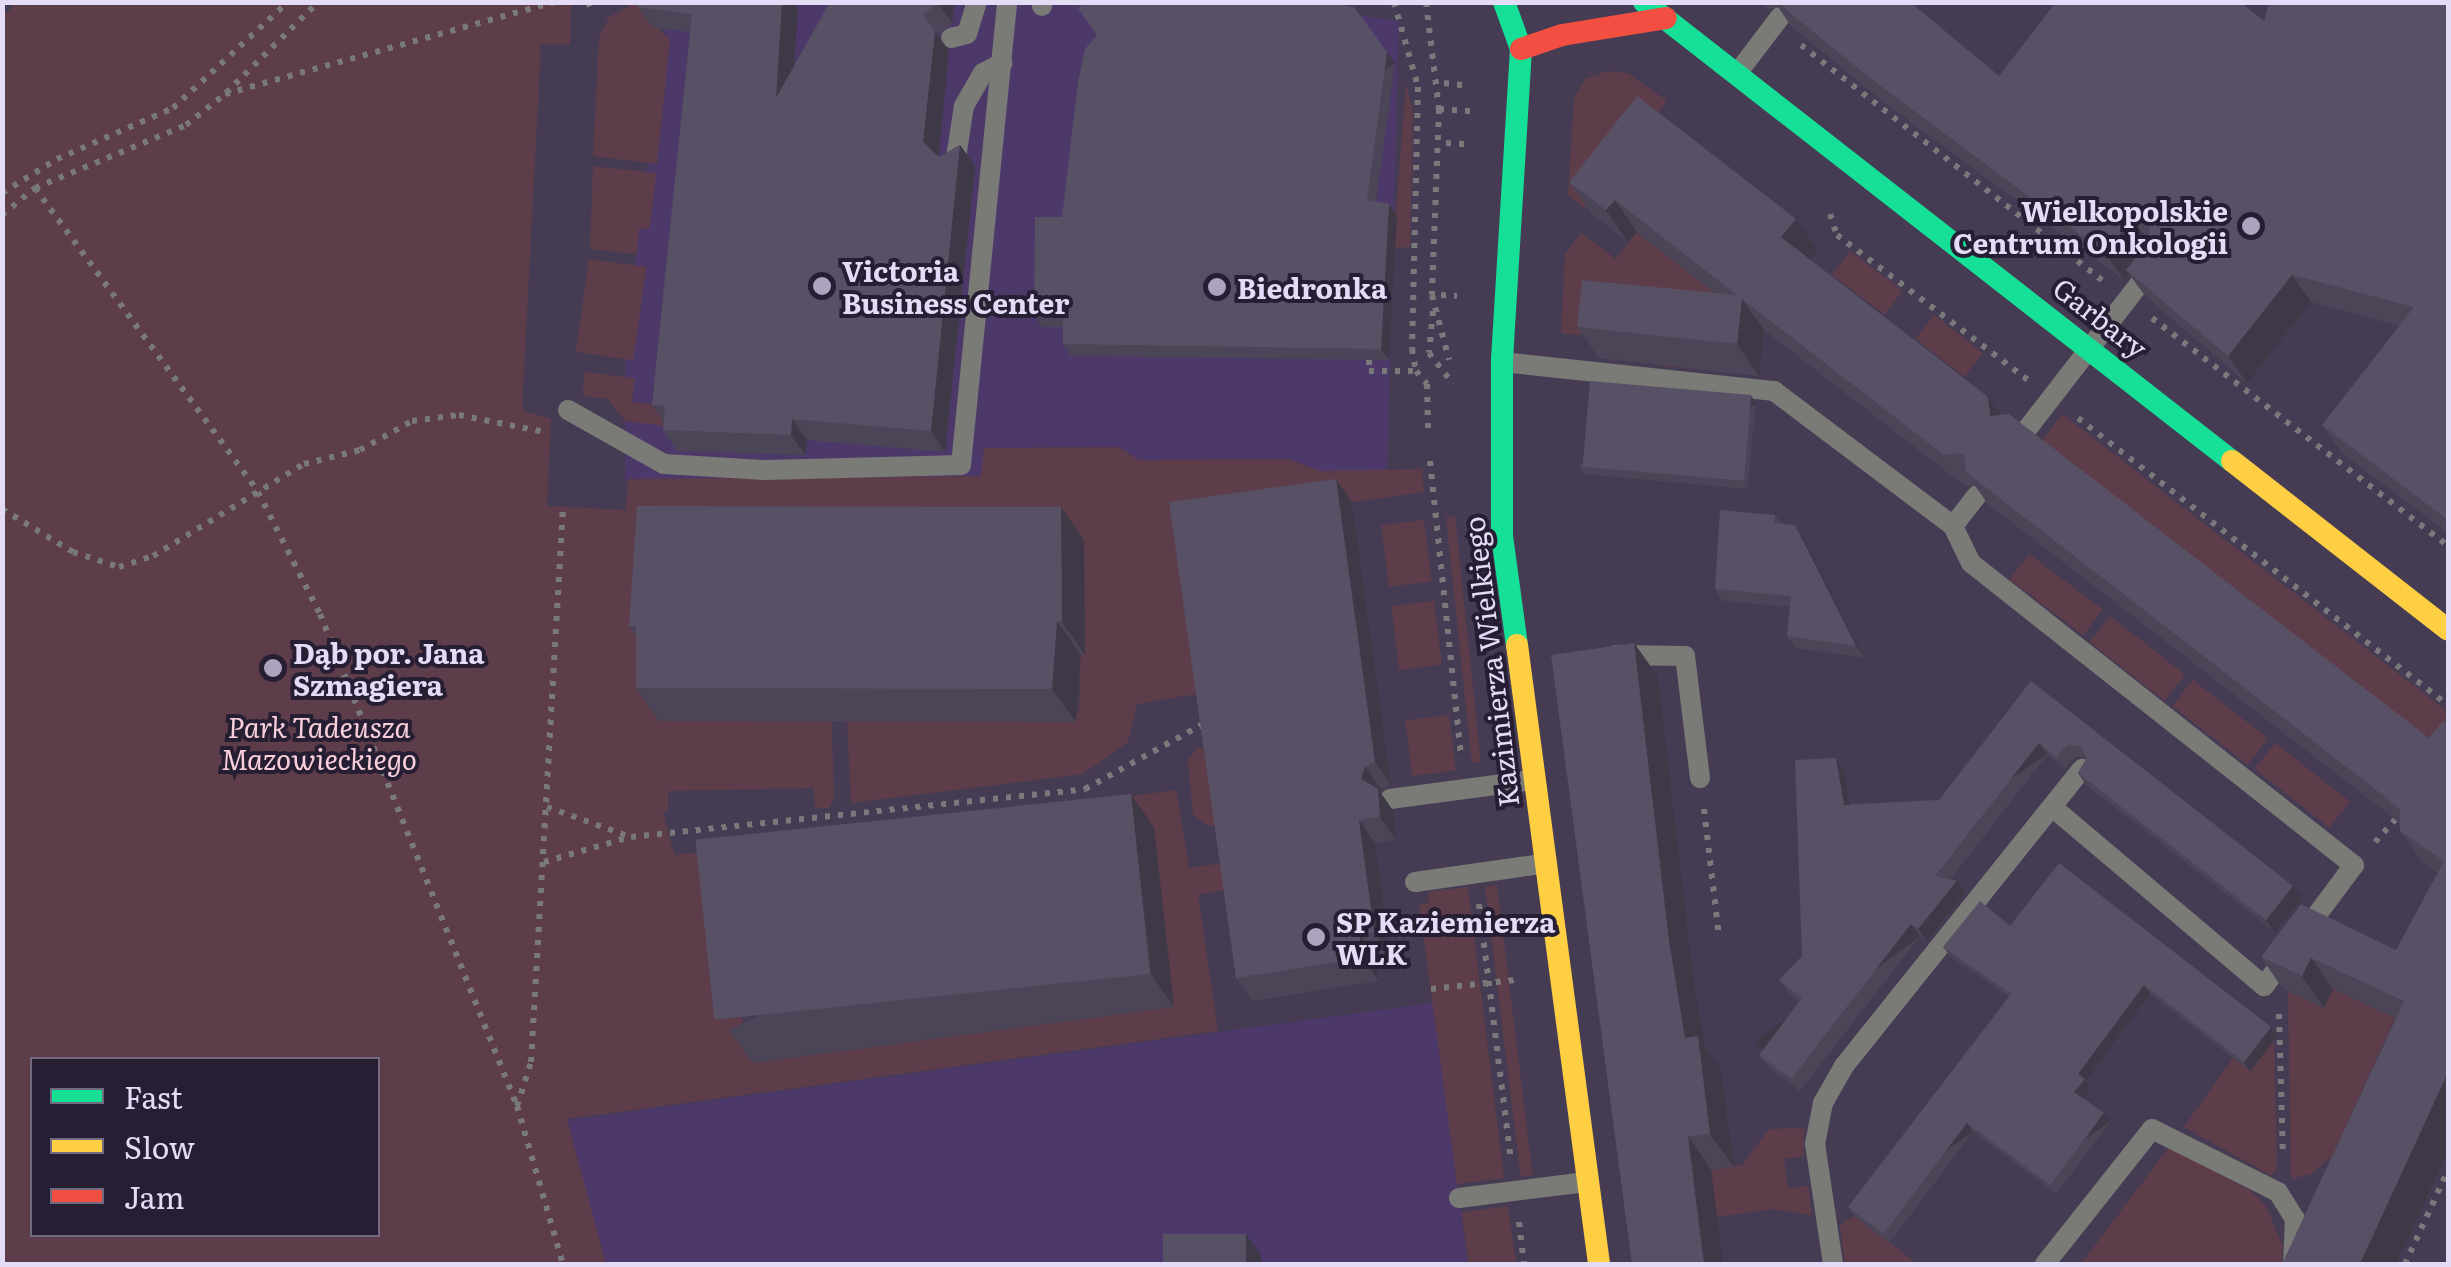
<!DOCTYPE html>
<html>
<head>
<meta charset="utf-8">
<style>
	body { margin:0 }
	#map { position:relative; width:2451px; height:1267px; overflow:hidden; background:#453c54; font-family:Literata,serif }
	div>[style] { position:absolute }
	[style*='--x'] { left:calc(var(--x)*1px); top:calc(var(--y)*1px); width:calc(var(--w)*1px); rotate:calc(var(--a)*1deg) }
	.built>* { inset:0; background:#4c396a }
	.green>* { inset:0; background:#5e3d4a; transform-origin:0 0 }
	.path>* { height:6px; margin-top:-3px; transform-origin:0; background:repeating-linear-gradient(90deg,#79787b 0 5px,transparent 0 13px) }
	.lane>* { height:20px; margin:-10px; padding:0 10px; transform-origin:10px; border-radius:10px; background:#7a7a76 }
	.fast>* { height:22px; margin:-11px; padding:0 11px; transform-origin:11px; border-radius:11px; background:#16e098 }
	.slow>* { height:22px; margin:-11px; padding:0 11px; transform-origin:11px; border-radius:11px; background:#ffcf43 }
	.jam>* { height:22px; margin:-11px; padding:0 11px; transform-origin:11px; border-radius:11px; background:#f24e42 }
	.wall>* { inset:0; background:#4c4557 }
	.shaded-wall>* { inset:0; background:#3e3847; transform-origin:0 0 }
	.building>* { inset:0; background:#585065; transform-origin:0 0 }
	.dots>* { width:28px; height:28px; translate:-50% -50%; box-sizing:border-box; border:5px solid #261e33; border-radius:50% }
	span { translate:-50% -50%; white-space:nowrap; text-align:center; line-height:1.15; -webkit-text-stroke:8px #261e33; paint-order:stroke }
	.poi-label { font-size:28px; color:#e4dbf7; font-weight:700 }
	.right { translate:-100% -50%; text-align:right }
	.left { translate:0 -50%; text-align:left }
	.street-label { font-size:28px; color:#e4dbf7 }
	.park-label { font-size:28px; color:#f8cfda; font-style:italic }
	.frame { position:absolute; inset:0; border:5px solid #e4dbf7; pointer-events:none }
	.legend { position:absolute; left:30px; top:1057px; width:350px; height:180px; box-sizing:border-box; background:#261e33; border:2px solid #726a81; margin:0; padding:12px 18px; list-style:none; font-size:30px; color:#e4dbf7 }
	.legend li { display:flex; align-items:center; gap:20px; height:50px }
	.legend b { width:50px; border:2px solid #726a81 }
</style>
</head>
<body>
<div id="map">
	<div class="built">
		<i style="clip-path:polygon(1265px 2px,1399px 21px,1387px 474px,625px 480px,625px 336px,669px 3px)"></i>
		<i style="clip-path:polygon(1433px 1003px,1468px 1264px,606px 1264px,566px 1120px)"></i>
	</div>
	<div class="green">
		<i style="clip-path:polygon(evenodd,17px 3px,571px 3px,570px 45px,541px 44px,522px 410px,551px 419px,547px 506px,626px 510px,628px 479px,981px 476px,984px 448px,1119px 447px,1139px 460px,1290px 459px,1319px 471px,1422px 469px,1424px 492px,1175px 527px,1208px 692px,1137px 704px,1128px 742px,1083px 774px,851px 803px,844px 657px,1079px 713px,1084px 541px,830px 656px,834px 799px,829px 808px,815px 808px,814px 788px,668px 791px,668px 811px,663px 811px,674px 855px,704px 852px,752px 1063px,808px 1056px,834px 1044px,836px 1052px,861px 1049px,883px 1037px,885px 1046px,910px 1042px,909px 1034px,972px 1034px,1129px 1013px,928px 824px,1176px 790px,1189px 868px,1252px 859px,1256px 886px,1198px 894px,1218px 1031px,567px 1119px,606px 1264px,3px 1264px,2px 17px,17px 3px,32px 1060px,378px 1060px,378px 1234px,32px 1234px,32px 1060px)"></i>
		<i style="clip-path:polygon(635px 3px,662px 3px,659px 29px,670px 40px,657px 164px,593px 156px,599px 38px,609px 17px)"></i>
		<i style="clip-path:polygon(1608px 71px,1628px 73px,1667px 101px,1584px 208px,1568px 195px,1574px 99px,1585px 79px)"></i>
		<i style="clip-path:polygon(1406px 83px,1413px 113px,1410px 247px,1393px 248px)"></i>
		<i style="clip-path:polygon(593px 166px,656px 173px,650px 228px,639px 229px,637px 254px,590px 249px)"></i>
		<i style="clip-path:polygon(1636px 232px,1759px 327px,1696px 369px,1661px 366px,1589px 336px,1561px 333px,1565px 254px,1581px 233px,1616px 259px)"></i>
		<i style="left:1850px;top:251px;width:66px;height:30px;rotate:37deg"></i>
		<i style="left:589px;top:259px;width:58px;height:94px;rotate:8deg"></i>
		<i style="left:1934px;top:315px;width:62px;height:30px;rotate:38deg"></i>
		<i style="clip-path:polygon(584px 372px,635px 378px,632px 402px,669px 406px,666px 426px,625px 421px,608px 399px,583px 396px)"></i>
		<i style="clip-path:polygon(2062px 414px,2448px 712px,2448px 729px,2430px 753px,2036px 449px)"></i>
		<i style="left:1455px;top:516px;width:247px;height:9px;rotate:84deg"></i>
		<i style="left:1424px;top:520px;width:62px;height:43px;rotate:83deg"></i>
		<i style="left:2029px;top:554px;width:92px;height:32px;rotate:37deg"></i>
		<i style="left:1434px;top:601px;width:64px;height:43px;rotate:83deg"></i>
		<i style="left:2110px;top:616px;width:95px;height:33px;rotate:38deg"></i>
		<i style="left:2193px;top:680px;width:95px;height:33px;rotate:38deg"></i>
		<i style="left:1449px;top:715px;width:56px;height:44px;rotate:83deg"></i>
		<i style="left:2275px;top:743px;width:95px;height:33px;rotate:38deg"></i>
		<i style="clip-path:polygon(1215px 747px,1225px 824px,1208px 826px,1193px 815px,1188px 760px,1196px 749px)"></i>
		<i style="left:1497px;top:885px;width:292px;height:12px;rotate:83deg"></i>
		<i style="clip-path:polygon(1468px 887px,1504px 1178px,1457px 1184px,1419px 904px,1429px 903px,1428px 892px)"></i>
		<i style="clip-path:polygon(2333px 989px,2395px 1018px,2332px 1156px,2311px 1174px,2291px 1179px,2288px 991px,2324px 1007px)"></i>
		<i style="clip-path:polygon(2274px 1041px,2277px 1166px,2272px 1176px,2184px 1127px,2233px 1058px,2250px 1071px)"></i>
		<i style="clip-path:polygon(1804px 1128px,1804px 1156px,1784px 1159px,1788px 1188px,1808px 1186px,1812px 1215px,1772px 1209px,1717px 1217px,1711px 1170px,1742px 1165px,1769px 1129px)"></i>
		<i style="clip-path:polygon(2169px 1147px,2251px 1191px,2266px 1206px,2283px 1247px,2281px 1264px,2081px 1264px)"></i>
		<i style="left:1508px;top:1206px;width:59px;height:47px;rotate:82deg"></i>
		<i style="clip-path:polygon(1854px 1216px,1918px 1264px,1845px 1264px,1840px 1225px)"></i>
	</div>
	<div class="path">
		<i style="--x:588;--y:2;--w:12;--a:66"></i>
		<i style="--x:1394;--y:2;--w:88;--a:74.2"></i>
		<i style="--x:1418;--y:87;--w:262;--a:91.3"></i>
		<i style="--x:1412;--y:349;--w:22;--a:80"></i>
		<i style="--x:1416;--y:371;--w:17;--a:50"></i>
		<i style="--x:1427;--y:384;--w:45;--a:88.7"></i>
		<i style="--x:1426;--y:2;--w:108;--a:83.1"></i>
		<i style="--x:1439;--y:109;--w:186;--a:92.2"></i>
		<i style="--x:1432;--y:295;--w:67;--a:75.3"></i>
		<i style="--x:1801;--y:45;--w:382;--a:38"></i>
		<i style="--x:1444;--y:83;--w:25;--a:7"></i>
		<i style="--x:226;--y:93;--w:129;--a:-44.7"></i>
		<i style="--x:1439;--y:109;--w:31;--a:4"></i>
		<i style="--x:1446;--y:143;--w:22;--a:3"></i>
		<i style="--x:35;--y:188;--w:377;--a:53.7"></i>
		<i style="--x:258;--y:492;--w:137;--a:63.1"></i>
		<i style="--x:320;--y:614;--w:530;--a:68.18"></i>
		<i style="--x:517;--y:1106;--w:165;--a:73.8"></i>
		<i style="--x:2;--y:193;--w:65;--a:-31.7"></i>
		<i style="--x:57;--y:159;--w:127;--a:-23.7"></i>
		<i style="--x:173;--y:108;--w:156;--a:-42.7"></i>
		<i style="--x:1830;--y:214;--w:22;--a:72"></i>
		<i style="--x:1837;--y:235;--w:240;--a:37.2"></i>
		<i style="--x:2;--y:215;--w:43;--a:-39.3"></i>
		<i style="--x:35;--y:188;--w:164;--a:-22.6"></i>
		<i style="--x:186;--y:125;--w:50;--a:-38.5"></i>
		<i style="--x:225;--y:94;--w:342;--a:-15.6"></i>
		<i style="--x:1441;--y:295;--w:16;--a:4"></i>
		<i style="--x:1433;--y:311;--w:42;--a:95.4"></i>
		<i style="--x:1429;--y:353;--w:39;--a:52"></i>
		<i style="--x:2152;--y:318;--w:374;--a:37.6"></i>
		<i style="--x:1369;--y:360;--w:11;--a:90"></i>
		<i style="--x:1369;--y:371;--w:47;--a:0"></i>
		<i style="--x:2078;--y:418;--w:468;--a:37.8"></i>
		<i style="--x:1430;--y:461;--w:299;--a:84"></i>
		<i style="--x:2;--y:509;--w:83;--a:31.2"></i>
		<i style="--x:73;--y:552;--w:48;--a:18.1"></i>
		<i style="--x:119;--y:567;--w:36;--a:-18"></i>
		<i style="--x:153;--y:556;--w:177;--a:-31.4"></i>
		<i style="--x:304;--y:464;--w:58;--a:-14"></i>
		<i style="--x:360;--y:450;--w:60;--a:-29.1"></i>
		<i style="--x:412;--y:421;--w:47;--a:-7.3"></i>
		<i style="--x:459;--y:415;--w:88;--a:11.2"></i>
		<i style="--x:547;--y:807;--w:89;--a:19.7"></i>
		<i style="--x:631;--y:837;--w:457;--a:-6"></i>
		<i style="--x:1085;--y:789;--w:137;--a:-28.8"></i>
		<i style="--x:1704;--y:809;--w:129;--a:83.3"></i>
		<i style="--x:2375;--y:842;--w:30;--a:-48"></i>
		<i style="--x:544;--y:862;--w:90;--a:-16.2"></i>
		<i style="--x:1479;--y:904;--w:258;--a:82.9"></i>
		<i style="--x:1431;--y:989;--w:84;--a:-6.1"></i>
		<i style="--x:2279;--y:1014;--w:143;--a:88.4"></i>
		<i style="--x:517;--y:1106;--w:46;--a:-72.3"></i>
		<i style="--x:531;--y:1062;--w:556;--a:-86.7"></i>
		<i style="--x:1519;--y:1222;--w:42;--a:83.2"></i>
		<i style="--x:2405;--y:1264;--w:103;--a:-65.4"></i>
	</div>
	<div class="lane">
		<i style="--x:1042;--y:2;--w:4;--a:90"></i>
		<i style="--x:951;--y:38;--w:16;--a:-14"></i>
		<i style="--x:967;--y:34;--w:34;--a:-73"></i>
		<i style="--x:1739;--y:71;--w:68;--a:-52.8"></i>
		<i style="--x:955;--y:164;--w:59;--a:-81.2"></i>
		<i style="--x:964;--y:106;--w:38;--a:-60"></i>
		<i style="--x:983;--y:73;--w:22;--a:-27"></i>
		<i style="--x:1502;--y:362;--w:274;--a:6.1"></i>
		<i style="--x:1774;--y:391;--w:224;--a:37"></i>
		<i style="--x:1953;--y:526;--w:41;--a:64.1"></i>
		<i style="--x:1971;--y:563;--w:488;--a:38.3"></i>
		<i style="--x:2354;--y:865;--w:151;--a:126.6"></i>
		<i style="--x:2264;--y:986;--w:276;--a:-139.8"></i>
		<i style="--x:568;--y:410;--w:110;--a:29.4"></i>
		<i style="--x:664;--y:464;--w:102;--a:3.4"></i>
		<i style="--x:766;--y:470;--w:195;--a:-1.5"></i>
		<i style="--x:961;--y:465;--w:465;--a:-84.3"></i>
		<i style="--x:2021;--y:437;--w:217;--a:-52.3"></i>
		<i style="--x:1953;--y:526;--w:39;--a:-52"></i>
		<i style="--x:1616;--y:655;--w:69;--a:0.8"></i>
		<i style="--x:1685;--y:656;--w:123;--a:83"></i>
		<i style="--x:1390;--y:799;--w:143;--a:-7.6"></i>
		<i style="--x:1415;--y:882;--w:128;--a:-8.1"></i>
		<i style="--x:1459;--y:1198;--w:128;--a:-7.2"></i>
		<i style="--x:1833;--y:1264;--w:121;--a:-98.5"></i>
		<i style="--x:1815;--y:1144;--w:42;--a:-79"></i>
		<i style="--x:1823;--y:1103;--w:43;--a:-60.4"></i>
		<i style="--x:1844;--y:1066;--w:381;--a:-51.3"></i>
		<i style="--x:2045;--y:1264;--w:172;--a:-51.6"></i>
		<i style="--x:2152;--y:1129;--w:141;--a:26.6"></i>
		<i style="--x:2278;--y:1192;--w:32;--a:58"></i>
		<i style="--x:2295;--y:1219;--w:45;--a:92.5"></i>
	</div>
	<div class="fast">
		<i style="--x:1504;--y:2;--w:50;--a:70.1"></i>
		<i style="--x:1521;--y:49;--w:314;--a:93.5"></i>
		<i style="--x:1502;--y:362;--w:174;--a:90"></i>
		<i style="--x:1502;--y:536;--w:110;--a:82.2"></i>
		<i style="--x:1644;--y:2;--w:746;--a:37.98"></i>
	</div>
	<div class="slow">
		<i style="--x:2232;--y:461;--w:274;--a:38"></i>
		<i style="--x:1517;--y:645;--w:624;--a:82.45"></i>
	</div>
	<div class="jam">
		<i style="--x:1521;--y:49;--w:43;--a:-18.9"></i>
		<i style="--x:1562;--y:35;--w:105;--a:-9.3"></i>
	</div>
	<div class="wall">
		<i style="clip-path:polygon(830px 2px,955px 2px,952px 23px,938px 35px,949px 51px,938px 156px,939px 157px,960px 145px,975px 166px,945px 452px,807px 440px,805px 455px,677px 451px,663px 430px,663px 421px,652px 405px,690px 32px,652px 27px,638px 7px,798px 4px,794px 66px)"></i>
		<i style="clip-path:polygon(1760px 2px,1910px 2px,1999px 76px,2264px 21px,2448px 2px,2448px 533px,2342px 453px,2322px 425px,2400px 326px,2311px 302px,2247px 383px,2146px 297px,2129px 274px,2124px 280px,1885px 103px,1791px 26px,1778px 7px,1769px 9px)"></i>
		<i style="clip-path:polygon(1097px 36px,1395px 64px,1376px 202px,1389px 204px,1397px 216px,1389px 360px,1071px 356px,1063px 344px,1063px 327px,1042px 327px,1034px 315px,1062px 217px)"></i>
		<i style="clip-path:polygon(1569px 182px,1796px 219px,1818px 251px,1810px 260px,1988px 397px,2000px 415px,2429px 738px,2448px 725px,2448px 1151px,2396px 1264px,2396px 1018px,2333px 989px,2324px 1008px,2283px 989px,2261px 957px,2396px 950px,2438px 873px,2423px 863px,2400px 831px,2400px 823px,1988px 504px,1975px 486px,1966px 487px,1764px 330px,1759px 376px,1599px 358px,1577px 327px,1715px 293px,1637px 232px,1628px 242px,1591px 213px)"></i>
		<i style="clip-path:polygon(1751px 396px,1756px 403px,1747px 489px,1584px 474px,1579px 466px)"></i>
		<i style="clip-path:polygon(1352px 502px,1391px 785px,1381px 789px,1380px 792px,1394px 812px,1396px 840px,1375px 843px,1391px 955px,1375px 957px,1379px 981px,1252px 1001px,1236px 978px)"></i>
		<i style="clip-path:polygon(1061px 507px,1084px 540px,1085px 655px,1080px 654px,1076px 722px,659px 721px,636px 688px,636px 636px,629px 626px)"></i>
		<i style="clip-path:polygon(1775px 515px,1782px 524px,1803px 537px,1865px 658px,1795px 648px,1787px 636px,1790px 607px,1723px 601px,1715px 589px)"></i>
		<i style="clip-path:polygon(1634px 643px,1658px 677px,1693px 975px,1705px 1047px,1721px 1070px,1734px 1167px,1711px 1170px,1632px 1264px)"></i>
		<i style="clip-path:polygon(2031px 681px,2293px 886px,2302px 898px,2275px 932px,2086px 785px,2078px 773px,2087px 758px,2076px 757px,2065px 769px,2047px 755px,1951px 879px,1957px 881px,1965px 893px,1927px 941px,1920px 936px,1800px 1091px,1768px 1067px,1759px 1055px,1799px 1001px,1787px 992px,1779px 980px,1802px 956px,1844px 770px,1850px 804px,1939px 800px)"></i>
		<i style="clip-path:polygon(1154px 827px,1174px 1007px,752px 1063px,729px 1030px)"></i>
		<i style="clip-path:polygon(2010px 926px,2271px 1027px,2277px 1036px,2250px 1071px,2150px 994px,2086px 1081px,2091px 1088px,2083px 1098px,2104px 1113px,2110px 1122px,2056px 1194px,1973px 1132px,1889px 1243px,1854px 1216px,1848px 1207px,2009px 997px,1950px 956px,1943px 947px)"></i>
	</div>
	<div class="shaded-wall">
		<i style="clip-path:polygon(782px 2px,797px 2px,798px 4px,791px 119px,776px 98px)"></i>
		<i style="clip-path:polygon(955px 2px,952px 23px,938px 3px)"></i>
		<i style="clip-path:polygon(935px 31px,949px 51px,938px 162px,923px 142px)"></i>
		<i style="left:1387px;top:52px;width:14px;height:149px;rotate:56deg"></i>
		<i style="clip-path:polygon(960px 145px,975px 166px,945px 452px,931px 431px)"></i>
		<i style="clip-path:polygon(1615px 200px,1637px 232px,1628px 242px,1606px 210px)"></i>
		<i style="clip-path:polygon(1389px 204px,1397px 216px,1389px 360px,1381px 349px)"></i>
		<i style="clip-path:polygon(1796px 219px,1818px 251px,1803px 269px,1781px 237px)"></i>
		<i style="clip-path:polygon(2133px 219px,2152px 247px,2126px 270px,2129px 274px,2124px 280px,2105px 253px)"></i>
		<i style="clip-path:polygon(2292px 275px,2311px 302px,2247px 383px,2228px 356px)"></i>
		<i style="clip-path:polygon(1742px 299px,1764px 330px,1759px 376px,1737px 344px)"></i>
		<i style="left:1751px;top:396px;width:9px;height:86px;rotate:54deg"></i>
		<i style="clip-path:polygon(1988px 397px,2010px 429px,1990px 416px)"></i>
		<i style="clip-path:polygon(792px 419px,807px 440px,805px 455px,791px 435px)"></i>
		<i style="clip-path:polygon(1336px 479px,1352px 502px,1391px 785px,1375px 762px)"></i>
		<i style="clip-path:polygon(1061px 507px,1084px 540px,1085px 655px,1062px 622px)"></i>
		<i style="clip-path:polygon(1795px 525px,1803px 537px,1865px 658px,1856px 646px)"></i>
		<i style="clip-path:polygon(1057px 621px,1080px 654px,1076px 722px,1052px 689px)"></i>
		<i style="clip-path:polygon(1634px 643px,1658px 677px,1693px 975px,1705px 1047px,1721px 1070px,1734px 1167px,1710px 1134px,1685px 1038px,1669px 941px)"></i>
		<i style="left:2039px;top:743px;width:14px;height:169px;rotate:56deg"></i>
		<i style="clip-path:polygon(1836px 758px,1844px 770px,1852px 817px,1844px 805px)"></i>
		<i style="clip-path:polygon(1365px 766px,1381px 789px,1380px 792px,1394px 812px,1396px 840px,1380px 817px,1361px 779px)"></i>
		<i style="clip-path:polygon(1131px 794px,1154px 827px,1174px 1007px,1151px 974px)"></i>
		<i style="clip-path:polygon(1359px 820px,1375px 843px,1391px 955px,1374px 932px)"></i>
		<i style="clip-path:polygon(1957px 881px,1965px 893px,1927px 941px,1918px 929px)"></i>
		<i style="clip-path:polygon(2293px 886px,2302px 898px,2275px 932px,2266px 920px)"></i>
		<i style="left:1911px;top:924px;width:15px;height:196px;rotate:53deg"></i>
		<i style="clip-path:polygon(1359px 934px,1375px 957px,1379px 981px,1363px 958px)"></i>
		<i style="clip-path:polygon(2311px 958px,2333px 989px,2324px 1008px,2302px 976px)"></i>
		<i style="clip-path:polygon(2144px 985px,2150px 994px,2086px 1081px,2091px 1088px,2081px 1101px,2074px 1092px,2078px 1074px)"></i>
		<i style="clip-path:polygon(2271px 1027px,2277px 1036px,2250px 1071px,2244px 1062px)"></i>
		<i style="clip-path:polygon(2448px 1072px,2448px 1151px,2396px 1264px,2360px 1264px)"></i>
		<i style="left:2104px;top:1113px;width:11px;height:90px;rotate:56deg"></i>
		<i style="left:1967px;top:1123px;width:11px;height:139px;rotate:56deg"></i>
		<i style="clip-path:polygon(1688px 1136px,1711px 1170px,1723px 1264px,1704px 1264px)"></i>
		<i style="clip-path:polygon(1246px 1234px,1261px 1255px,1261px 1264px,1246px 1264px)"></i>
	</div>
	<div class="building">
		<i style="clip-path:polygon(638px 2px,782px 2px,776px 98px,830px 2px,938px 2px,923px 15px,935px 31px,923px 142px,939px 157px,960px 145px,931px 431px,792px 419px,791px 435px,663px 430px,665px 406px,652px 405px,692px 14px,638px 7px)"></i>
		<i style="clip-path:polygon(1086px 2px,1323px 2px,1354px 7px,1387px 52px,1367px 200px,1389px 204px,1381px 349px,1063px 344px,1063px 315px,1034px 315px,1035px 217px,1062px 217px,1078px 82px,1085px 49px,1097px 35px,1078px 8px)"></i>
		<i style="clip-path:polygon(1777px 2px,1910px 2px,1999px 76px,2056px 2px,2240px 2px,2264px 21px,2269px 2px,2448px 2px,2448px 520px,2322px 425px,2414px 307px,2292px 275px,2228px 356px,2126px 270px,2150px 239px,2148px 221px,2133px 219px,2105px 253px,1866px 75px)"></i>
		<i style="clip-path:polygon(1637px 96px,1796px 219px,1781px 237px,1988px 397px,1990px 416px,2009px 414px,2429px 738px,2443px 721px,2448px 725px,2448px 1072px,2360px 1264px,2282px 1264px,2404px 1001px,2311px 958px,2302px 976px,2261px 957px,2301px 904px,2396px 950px,2444px 861px,2400px 831px,2400px 810px,2384px 796px,1966px 472px,1964px 453px,1944px 455px,1742px 299px,1737px 344px,1577px 327px,1582px 280px,1737px 295px,1615px 200px,1606px 210px,1569px 182px)"></i>
		<i style="left:1590px;top:381px;width:162px;height:86px;rotate:5deg"></i>
		<i style="clip-path:polygon(1336px 479px,1375px 762px,1365px 766px,1361px 779px,1378px 789px,1380px 817px,1359px 820px,1374px 932px,1359px 934px,1363px 958px,1236px 978px,1169px 502px)"></i>
		<i style="clip-path:polygon(637px 506px,1061px 507px,1062px 622px,1057px 621px,1052px 689px,636px 688px,636px 626px,629px 626px)"></i>
		<i style="clip-path:polygon(1720px 510px,1775px 515px,1774px 523px,1795px 525px,1856px 646px,1787px 636px,1791px 596px,1715px 589px)"></i>
		<i style="clip-path:polygon(1634px 643px,1669px 941px,1685px 1038px,1698px 1036px,1710px 1134px,1688px 1136px,1704px 1264px,1632px 1264px,1551px 655px)"></i>
		<i style="clip-path:polygon(2031px 681px,2293px 886px,2266px 920px,2078px 773px,2087px 758px,2081px 746px,2068px 745px,2056px 757px,2039px 743px,1935px 876px,1957px 881px,1918px 929px,1911px 924px,1791px 1079px,1759px 1055px,1802px 998px,1779px 980px,1802px 956px,1795px 760px,1836px 758px,1844px 805px,1939px 800px)"></i>
		<i style="left:1131px;top:794px;width:181px;height:438px;rotate:84deg"></i>
		<i style="clip-path:polygon(2059px 863px,2271px 1027px,2244px 1062px,2144px 985px,2078px 1074px,2085px 1079px,2074px 1092px,2104px 1113px,2050px 1185px,1967px 1123px,1883px 1234px,1848px 1207px,2011px 994px,1943px 947px,1980px 901px,2010px 926px)"></i>
		<i style="left:1246px;top:1234px;width:30px;height:83px;rotate:90deg"></i>
	</div>
	<div class="dots">
		<i style="left:2251px;top:226px;background:#aca3be"></i>
		<i style="left:822px;top:286px;background:#aca3be"></i>
		<i style="left:1217px;top:287px;background:#aca3be"></i>
		<i style="left:273px;top:668px;background:#aca3be"></i>
		<i style="left:1316px;top:937px;background:#aca3be"></i>
	</div>
	<div class="poi-label">
		<span class="right" style="left:2228px;top:226px">Wielkopolskie<br>Centrum Onkologii</span>
		<span class="left" style="left:842px;top:286px">Victoria<br>Business Center</span>
		<span class="left" style="left:1237px;top:287px">Biedronka</span>
		<span class="left" style="left:293px;top:668px">Dąb por. Jana<br>Szmagiera</span>
		<span class="left" style="left:1336px;top:937px">SP Kaziemierza<br>WLK</span>
	</div>
	<div class="street-label">
		<span style="left:2101px;top:317px;rotate:38deg">Garbary</span>
		<span style="left:1490px;top:662px;rotate:-97deg">Kazimierza Wielkiego</span>
	</div>
	<div class="park-label">
		<span style="left:319px;top:742px">Park Tadeusza<br>Mazowieckiego</span>
	</div>
	<div class="frame"></div>
	<ul class="legend">
	<li><b style="height:12px;background:#16e098"></b>Fast</li>
	<li><b style="height:12px;background:#ffcf43"></b>Slow</li>
	<li><b style="height:12px;background:#f24e42"></b>Jam</li>
	</ul>
</div>
</body>
</html>
